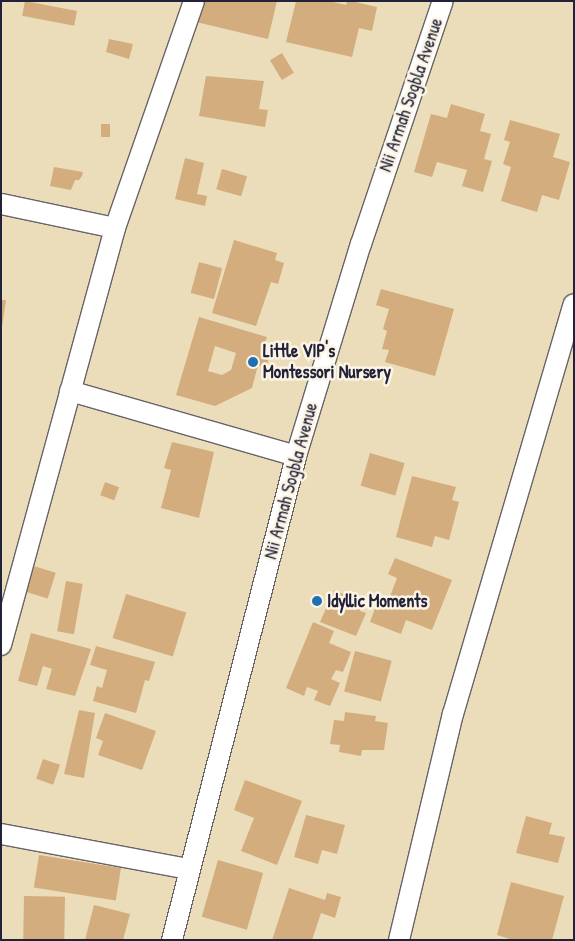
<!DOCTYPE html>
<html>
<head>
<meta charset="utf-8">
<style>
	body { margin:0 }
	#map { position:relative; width:575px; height:941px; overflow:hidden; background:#ebddb9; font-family:"Patrick Hand",sans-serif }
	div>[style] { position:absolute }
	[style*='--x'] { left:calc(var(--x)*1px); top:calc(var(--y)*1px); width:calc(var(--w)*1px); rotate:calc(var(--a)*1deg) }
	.building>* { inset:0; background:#d3ad7e; transform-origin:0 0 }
	.roads { filter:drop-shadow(1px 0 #686367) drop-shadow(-1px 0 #686367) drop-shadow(0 1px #686367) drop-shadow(0 -1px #686367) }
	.street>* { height:20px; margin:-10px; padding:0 10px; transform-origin:10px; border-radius:10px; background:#fff }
	.dots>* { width:14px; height:14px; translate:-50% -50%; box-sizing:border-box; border:2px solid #fcf5e5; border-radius:50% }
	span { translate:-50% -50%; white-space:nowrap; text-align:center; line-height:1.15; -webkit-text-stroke:5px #fcf5e5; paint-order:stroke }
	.street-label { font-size:18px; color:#22223b }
	.poi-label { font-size:18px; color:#22223b; font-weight:700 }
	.left { translate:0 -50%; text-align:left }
	.frame { position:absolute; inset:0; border:2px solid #22223b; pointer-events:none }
</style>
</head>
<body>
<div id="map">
	<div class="building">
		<i style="left:25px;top:1px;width:53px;height:15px;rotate:11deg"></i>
		<i style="clip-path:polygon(201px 1px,277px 1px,268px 39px,196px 22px)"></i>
		<i style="clip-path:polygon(296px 1px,329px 1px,346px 5px,347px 1px,351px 1px,377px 7px,372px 31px,359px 28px,352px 57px,286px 42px)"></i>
		<i style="clip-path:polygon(109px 39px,133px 44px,129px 59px,106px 52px)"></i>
		<i style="left:282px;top:53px;width:23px;height:14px;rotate:59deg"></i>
		<i style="clip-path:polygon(206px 76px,264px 81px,259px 109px,268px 110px,265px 127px,199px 116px)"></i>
		<i style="clip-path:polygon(451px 104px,485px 114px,480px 131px,491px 134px,484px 159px,492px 161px,483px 192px,462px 186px,467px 170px,437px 162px,432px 177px,414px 172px,431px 114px,447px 118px)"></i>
		<i style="clip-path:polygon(510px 120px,560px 134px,553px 157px,570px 162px,559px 200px,542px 195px,537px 212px,501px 201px,511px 167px,503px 164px,510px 142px,504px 140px)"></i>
		<i style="left:101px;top:124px;width:9px;height:13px"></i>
		<i style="clip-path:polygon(185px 158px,204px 163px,197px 194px,207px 196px,205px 206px,175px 199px)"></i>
		<i style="clip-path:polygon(54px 167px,83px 172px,82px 176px,79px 180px,75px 180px,71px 190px,50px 186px)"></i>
		<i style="left:222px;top:169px;width:26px;height:21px;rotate:16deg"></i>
		<i style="clip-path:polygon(234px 240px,277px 253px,275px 260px,284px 263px,278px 284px,271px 282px,256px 326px,212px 313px)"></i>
		<i style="left:199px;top:262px;width:24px;height:32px;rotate:15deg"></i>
		<i style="clip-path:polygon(381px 289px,454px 309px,435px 376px,385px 362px,389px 350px,382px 349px,387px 331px,383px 329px,389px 309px,376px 305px)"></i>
		<i style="clip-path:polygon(1px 300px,6px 300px,2px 327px,1px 327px)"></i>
		<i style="clip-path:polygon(evenodd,199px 317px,267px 337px,262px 352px,270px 354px,266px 368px,258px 365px,252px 388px,215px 406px,176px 395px,199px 317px,215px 346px,236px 353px,231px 370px,222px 375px,208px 371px,215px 346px)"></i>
		<i style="clip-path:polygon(172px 442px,214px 452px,199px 518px,161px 508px,171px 470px,164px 468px)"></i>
		<i style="left:370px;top:453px;width:36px;height:34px;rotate:16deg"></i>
		<i style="clip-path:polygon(412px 476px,456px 487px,452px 500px,459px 502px,449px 540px,435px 536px,432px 547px,396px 537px)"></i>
		<i style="left:105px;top:482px;width:15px;height:14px;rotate:20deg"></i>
		<i style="clip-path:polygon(395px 558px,452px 580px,432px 630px,406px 620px,401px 634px,370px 622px,380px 595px,389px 599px,397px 578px,388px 574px)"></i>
		<i style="left:27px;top:564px;width:30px;height:27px;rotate:17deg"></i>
		<i style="left:66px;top:581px;width:17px;height:51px;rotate:10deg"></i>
		<i style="clip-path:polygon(334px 590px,363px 602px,360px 611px,366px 613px,356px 636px,320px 622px)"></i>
		<i style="left:126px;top:594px;width:63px;height:46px;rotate:17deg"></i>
		<i style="clip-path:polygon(313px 622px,334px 631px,329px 643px,351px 652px,343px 672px,336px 670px,331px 679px,340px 683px,330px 706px,314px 700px,318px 691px,307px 687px,304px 696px,286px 688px)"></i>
		<i style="clip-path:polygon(31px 633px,91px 649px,75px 696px,46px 689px,52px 669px,43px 666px,37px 686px,18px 681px)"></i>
		<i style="clip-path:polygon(96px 646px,155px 662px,149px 681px,145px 680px,136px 713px,93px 701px,97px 686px,102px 688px,107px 670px,90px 665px)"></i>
		<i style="left:355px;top:651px;width:38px;height:42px;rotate:15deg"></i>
		<i style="clip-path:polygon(79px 710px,95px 713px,84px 778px,64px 774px)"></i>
		<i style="clip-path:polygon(345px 712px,376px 716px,375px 721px,388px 723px,384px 750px,362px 750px,361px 756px,339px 752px,340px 745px,330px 744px,334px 720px,344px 721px)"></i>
		<i style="clip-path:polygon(105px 713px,156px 731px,142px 770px,98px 755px,103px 741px,96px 738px)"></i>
		<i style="left:43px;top:759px;width:18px;height:21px;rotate:19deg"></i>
		<i style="clip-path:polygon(245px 780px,302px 801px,277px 865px,241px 851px,254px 818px,234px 810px)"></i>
		<i style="clip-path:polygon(306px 815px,345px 825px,337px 854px,322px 850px,318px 864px,294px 857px)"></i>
		<i style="clip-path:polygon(526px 816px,552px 823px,549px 834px,565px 837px,558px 863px,516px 853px)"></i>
		<i style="left:39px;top:855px;width:83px;height:33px;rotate:9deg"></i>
		<i style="left:218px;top:860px;width:47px;height:59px;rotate:16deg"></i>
		<i style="clip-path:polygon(511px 882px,564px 896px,552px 940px,513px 940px,497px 935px)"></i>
		<i style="clip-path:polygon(289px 888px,325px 900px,327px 893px,341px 897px,335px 918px,321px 913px,312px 940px,272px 940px)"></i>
		<i style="left:24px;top:896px;width:41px;height:44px;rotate:1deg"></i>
		<i style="clip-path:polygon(94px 905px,130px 914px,123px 940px,85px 940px)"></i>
	</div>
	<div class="roads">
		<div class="street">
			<i style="--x:1;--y:204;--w:116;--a:11.9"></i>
			<i style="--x:70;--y:391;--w:235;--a:16"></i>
			<i style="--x:1;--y:645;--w:432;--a:-74.7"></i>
			<i style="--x:115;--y:228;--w:240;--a:-70.8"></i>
			<i style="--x:1;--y:834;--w:190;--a:10.6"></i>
			<i style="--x:172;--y:940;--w:500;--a:-75.6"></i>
			<i style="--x:296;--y:456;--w:222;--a:-73"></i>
			<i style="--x:361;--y:244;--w:256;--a:-71.4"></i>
			<i style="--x:399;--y:940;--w:232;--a:-76.6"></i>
			<i style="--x:453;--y:714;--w:427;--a:-73.6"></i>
		</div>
	</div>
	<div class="dots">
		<i style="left:253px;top:362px;background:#1f6fb2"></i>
		<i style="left:317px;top:601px;background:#1f6fb2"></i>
	</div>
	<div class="street-label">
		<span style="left:411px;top:95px;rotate:-71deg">Nii Armah Sogbla Avenue</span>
		<span style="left:291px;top:481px;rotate:-75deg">Nii Armah Sogbla Avenue</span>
	</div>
	<div class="poi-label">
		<span class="left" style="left:263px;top:362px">Little VIP's<br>Montessori Nursery</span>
		<span class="left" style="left:327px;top:601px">Idyllic Moments</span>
	</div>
	<div class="frame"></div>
</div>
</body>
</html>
